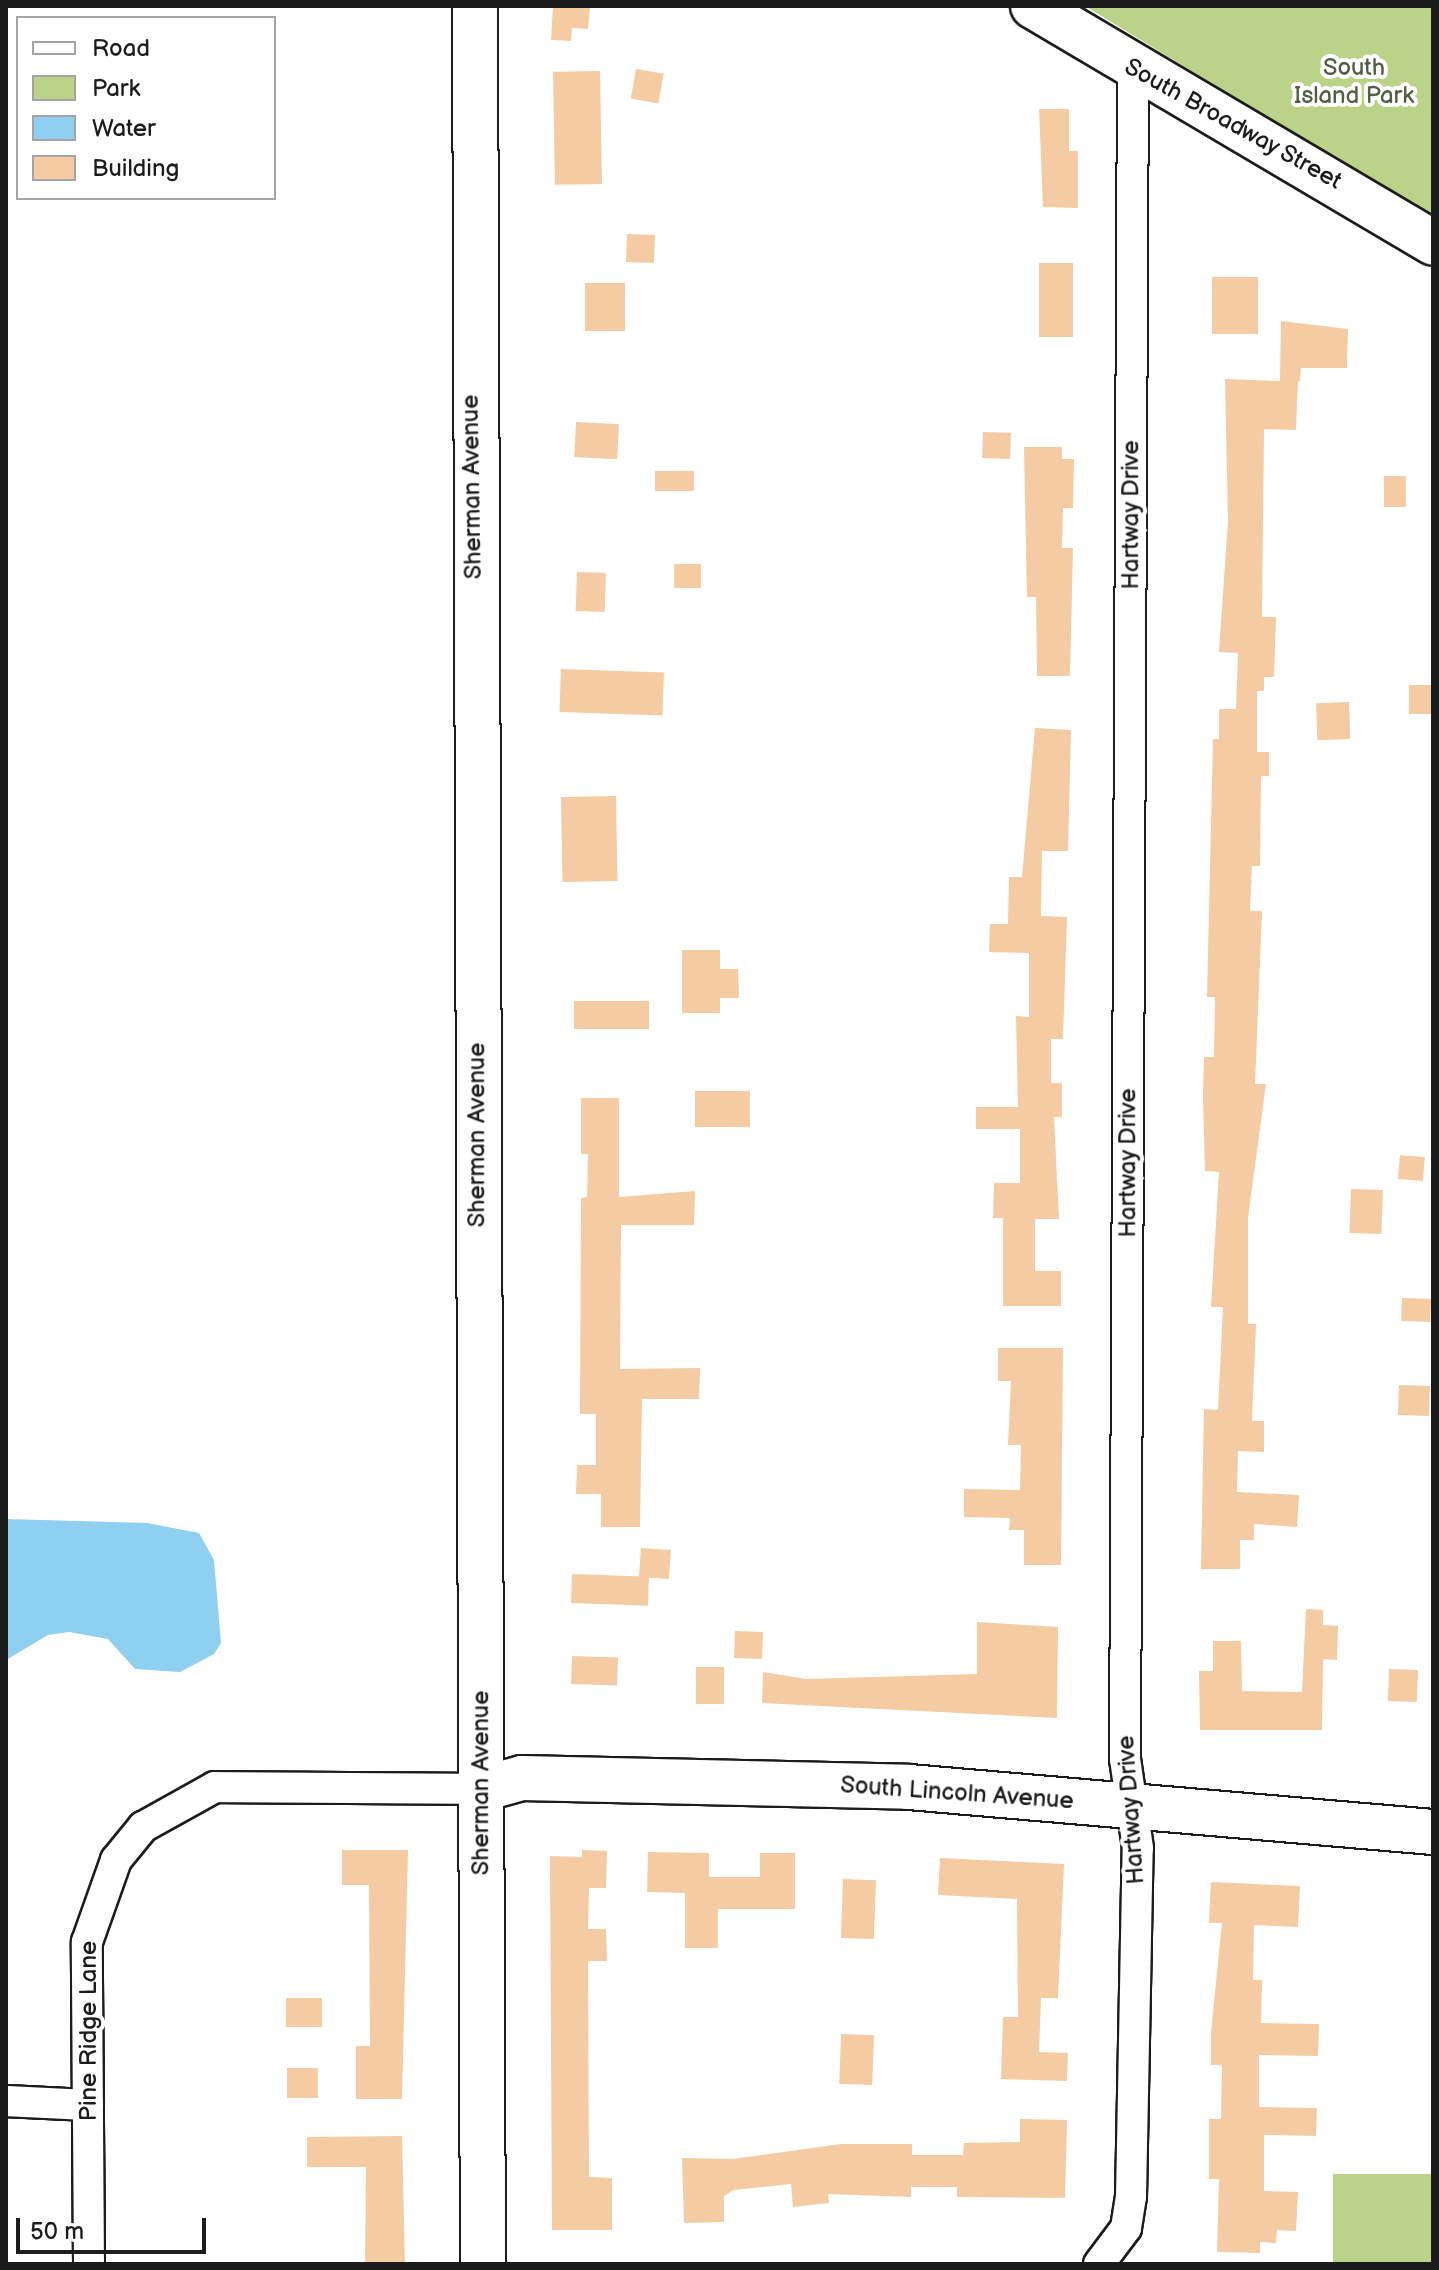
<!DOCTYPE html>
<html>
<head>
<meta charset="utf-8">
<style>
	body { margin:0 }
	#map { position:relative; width:1439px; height:2270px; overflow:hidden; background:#fff; font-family:"Balsamiq Sans",sans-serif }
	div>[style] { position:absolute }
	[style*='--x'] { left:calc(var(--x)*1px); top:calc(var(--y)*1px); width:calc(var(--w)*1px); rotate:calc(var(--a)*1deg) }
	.green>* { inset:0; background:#bbd389; transform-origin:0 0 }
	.water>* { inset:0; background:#8fcff0 }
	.building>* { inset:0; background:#f4cba3; transform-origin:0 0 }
	.roads { filter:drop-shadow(2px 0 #1c1c1c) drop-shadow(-2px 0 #1c1c1c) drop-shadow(0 2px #1c1c1c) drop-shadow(0 -2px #1c1c1c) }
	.street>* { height:30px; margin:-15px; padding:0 15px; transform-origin:15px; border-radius:15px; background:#fff }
	.secondary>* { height:44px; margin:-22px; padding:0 22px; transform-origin:22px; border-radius:22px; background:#fff }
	span { translate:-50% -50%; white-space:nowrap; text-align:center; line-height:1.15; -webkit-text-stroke:8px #fff; paint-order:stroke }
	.park-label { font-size:24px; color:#545c42 }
	.street-label { font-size:24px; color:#1c1c1c }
	.frame { position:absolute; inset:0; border:8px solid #1c1c1c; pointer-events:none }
	.legend { position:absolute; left:16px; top:16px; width:260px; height:184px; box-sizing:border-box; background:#fff; border:2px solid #a4a4a4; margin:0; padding:10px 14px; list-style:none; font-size:24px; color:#1c1c1c }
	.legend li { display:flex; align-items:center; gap:16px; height:40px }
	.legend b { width:40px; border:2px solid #a4a4a4 }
	.scale { position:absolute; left:16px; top:2218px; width:190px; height:36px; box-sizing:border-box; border:4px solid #1c1c1c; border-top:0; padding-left:10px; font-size:24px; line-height:28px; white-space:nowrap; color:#1c1c1c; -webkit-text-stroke:6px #fff; paint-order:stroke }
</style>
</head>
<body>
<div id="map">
	<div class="green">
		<i style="clip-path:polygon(1085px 6px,1433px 6px,1433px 218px)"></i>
		<i style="left:1333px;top:2174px;width:100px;height:90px"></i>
	</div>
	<div class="water">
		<i style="clip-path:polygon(6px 1519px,147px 1523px,199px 1533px,214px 1560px,221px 1643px,214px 1654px,180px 1672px,135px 1669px,108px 1639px,69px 1632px,48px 1635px,6px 1660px)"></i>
	</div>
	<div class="building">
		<i style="clip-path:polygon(553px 6px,590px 6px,588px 29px,572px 28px,571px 41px,551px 40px)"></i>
		<i style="left:636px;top:69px;width:28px;height:30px;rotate:10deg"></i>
		<i style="left:600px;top:71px;width:113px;height:47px;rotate:89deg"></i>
		<i style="clip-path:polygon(1039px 109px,1069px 109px,1069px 151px,1078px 151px,1078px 208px,1043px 207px)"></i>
		<i style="left:627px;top:234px;width:28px;height:28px;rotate:2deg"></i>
		<i style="left:1039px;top:263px;width:34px;height:74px"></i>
		<i style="left:1212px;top:277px;width:46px;height:57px"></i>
		<i style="left:585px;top:283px;width:40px;height:48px"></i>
		<i style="clip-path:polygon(1281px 321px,1348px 329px,1347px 368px,1301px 368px,1300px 381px,1284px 381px,1298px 381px,1296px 430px,1264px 429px,1262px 617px,1276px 617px,1274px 677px,1264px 677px,1264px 691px,1257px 691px,1257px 752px,1269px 752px,1269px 776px,1261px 776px,1260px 866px,1252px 866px,1250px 911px,1262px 911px,1255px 1084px,1266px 1084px,1248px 1218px,1248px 1324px,1256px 1324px,1252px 1421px,1264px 1421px,1264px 1452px,1238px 1451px,1237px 1492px,1299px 1495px,1297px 1527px,1254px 1524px,1254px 1540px,1240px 1540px,1240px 1569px,1201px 1569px,1204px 1409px,1218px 1410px,1223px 1307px,1211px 1307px,1219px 1172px,1205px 1171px,1203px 1096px,1204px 1057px,1214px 1057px,1215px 997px,1207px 997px,1213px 739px,1219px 739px,1219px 709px,1236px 709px,1238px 653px,1219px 652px,1228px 521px,1225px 379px,1280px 381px)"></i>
		<i style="left:576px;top:422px;width:43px;height:35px;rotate:3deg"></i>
		<i style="left:983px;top:432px;width:28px;height:26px;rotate:2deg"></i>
		<i style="clip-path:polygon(1024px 447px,1062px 447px,1062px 459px,1074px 459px,1073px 508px,1063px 508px,1062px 548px,1073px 548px,1070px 676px,1037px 676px,1036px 597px,1027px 597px)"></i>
		<i style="left:655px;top:471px;width:39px;height:20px"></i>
		<i style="left:1384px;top:476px;width:22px;height:31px"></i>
		<i style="left:674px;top:564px;width:27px;height:24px"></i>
		<i style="left:577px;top:572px;width:29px;height:39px;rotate:2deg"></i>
		<i style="left:561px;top:669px;width:103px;height:43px;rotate:2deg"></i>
		<i style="left:1409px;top:685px;width:24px;height:29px"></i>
		<i style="left:1349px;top:702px;width:37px;height:33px;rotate:88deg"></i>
		<i style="clip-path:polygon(1035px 728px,1071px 730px,1068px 851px,1042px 851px,1041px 916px,1067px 917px,1063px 1039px,1051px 1039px,1051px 1083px,1062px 1083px,1062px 1117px,1054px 1117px,1059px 1219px,1035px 1219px,1035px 1271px,1061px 1271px,1061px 1306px,1003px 1306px,1003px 1218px,993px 1218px,994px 1183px,1020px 1183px,1020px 1129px,976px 1129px,976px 1107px,1018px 1107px,1016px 1016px,1029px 1017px,1029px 953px,989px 952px,990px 924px,1008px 924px,1009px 877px,1022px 877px)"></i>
		<i style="left:616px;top:796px;width:85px;height:55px;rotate:89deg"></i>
		<i style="clip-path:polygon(682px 950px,720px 950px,720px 969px,738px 969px,739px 998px,720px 998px,720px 1013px,682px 1013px)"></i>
		<i style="left:649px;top:1001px;width:28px;height:75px;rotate:90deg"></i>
		<i style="left:695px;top:1091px;width:55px;height:36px"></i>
		<i style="clip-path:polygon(581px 1098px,619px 1098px,619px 1197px,695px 1191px,694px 1225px,621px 1225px,620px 1369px,700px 1368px,699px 1399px,642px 1399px,640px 1527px,601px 1527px,601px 1494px,576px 1494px,577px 1465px,596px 1465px,596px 1414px,580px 1414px,581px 1198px,587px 1197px,588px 1154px,581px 1154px)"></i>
		<i style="left:1400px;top:1155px;width:25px;height:24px;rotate:5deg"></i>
		<i style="left:1351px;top:1189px;width:32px;height:44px;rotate:2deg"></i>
		<i style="left:1402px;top:1298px;width:29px;height:23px;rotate:2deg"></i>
		<i style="clip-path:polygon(998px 1348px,1063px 1348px,1061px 1565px,1024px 1565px,1024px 1530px,1009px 1530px,1010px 1518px,964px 1517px,964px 1489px,1020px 1490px,1021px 1445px,1008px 1445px,1011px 1381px,998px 1381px)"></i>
		<i style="left:1399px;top:1385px;width:31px;height:30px;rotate:2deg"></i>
		<i style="left:641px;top:1548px;width:30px;height:29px;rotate:4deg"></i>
		<i style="left:572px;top:1574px;width:77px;height:29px;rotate:2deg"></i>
		<i style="clip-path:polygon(1306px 1609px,1323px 1610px,1323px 1625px,1338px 1626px,1337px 1660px,1323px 1659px,1322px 1730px,1200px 1730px,1199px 1671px,1213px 1671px,1213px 1641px,1241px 1641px,1242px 1691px,1302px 1692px)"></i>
		<i style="clip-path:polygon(977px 1622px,1058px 1627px,1057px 1718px,762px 1703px,763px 1672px,807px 1679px,977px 1674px)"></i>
		<i style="left:735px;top:1631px;width:28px;height:27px;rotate:2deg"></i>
		<i style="left:572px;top:1656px;width:46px;height:28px;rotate:2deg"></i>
		<i style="left:696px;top:1667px;width:28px;height:37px"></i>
		<i style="left:1389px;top:1669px;width:29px;height:32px;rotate:2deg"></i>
		<i style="clip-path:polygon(342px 1850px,408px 1850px,402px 2099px,356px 2099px,356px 2046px,370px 2046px,369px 1885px,342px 1885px)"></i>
		<i style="clip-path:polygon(582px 1850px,607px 1851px,606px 1888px,589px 1888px,588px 1929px,606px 1929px,607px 1961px,588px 1961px,589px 2177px,612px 2178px,612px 2230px,552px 2230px,550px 1856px,582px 1857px)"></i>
		<i style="clip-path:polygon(648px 1852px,709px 1853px,709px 1877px,760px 1877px,760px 1853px,795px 1853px,795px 1909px,718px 1909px,718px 1948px,685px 1948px,685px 1893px,647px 1892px)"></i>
		<i style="clip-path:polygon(940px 1858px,1064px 1864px,1058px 1998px,1041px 1998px,1039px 2052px,1068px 2053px,1067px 2081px,1001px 2079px,1003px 2017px,1018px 2017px,1017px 1899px,938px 1895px)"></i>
		<i style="left:843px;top:1879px;width:33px;height:59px;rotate:2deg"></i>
		<i style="clip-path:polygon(1211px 1882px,1300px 1886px,1298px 1927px,1254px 1925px,1253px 1980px,1262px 1980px,1261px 2023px,1319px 2024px,1318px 2056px,1259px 2055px,1259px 2107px,1317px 2108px,1316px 2136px,1264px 2135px,1264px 2191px,1298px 2192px,1296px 2231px,1277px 2230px,1276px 2243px,1260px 2242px,1260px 2253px,1217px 2252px,1219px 2179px,1209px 2179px,1209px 2119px,1221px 2119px,1222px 2065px,1211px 2065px,1211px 2032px,1222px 1923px,1209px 1923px)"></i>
		<i style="left:286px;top:1998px;width:36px;height:29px"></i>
		<i style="left:841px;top:2034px;width:33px;height:50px;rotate:2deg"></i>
		<i style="left:287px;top:2068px;width:31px;height:30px"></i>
		<i style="clip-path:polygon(1020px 2119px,1067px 2120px,1065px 2198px,957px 2197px,957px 2187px,911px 2187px,911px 2197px,828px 2194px,829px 2203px,793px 2207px,791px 2184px,734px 2190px,724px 2196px,724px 2222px,684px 2223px,682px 2158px,733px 2159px,841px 2144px,912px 2144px,912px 2155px,963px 2155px,964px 2143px,1020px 2142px)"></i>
		<i style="clip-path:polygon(402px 2136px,405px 2264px,365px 2264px,366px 2167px,307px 2167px,307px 2137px)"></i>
	</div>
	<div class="roads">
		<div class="street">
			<i style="--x:6;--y:2101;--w:82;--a:2.8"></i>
			<i style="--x:89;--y:2264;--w:322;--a:-90.4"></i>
			<i style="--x:87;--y:1942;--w:87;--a:-70.5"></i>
			<i style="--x:116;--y:1860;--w:43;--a:-50.7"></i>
			<i style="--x:143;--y:1827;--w:82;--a:-29.1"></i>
			<i style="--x:215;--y:1787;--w:267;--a:0.4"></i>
			<i style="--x:1099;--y:2264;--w:45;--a:-53.1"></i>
			<i style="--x:1126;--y:2228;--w:31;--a:-81"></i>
			<i style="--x:1131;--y:2197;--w:349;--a:-88.9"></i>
			<i style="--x:1138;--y:1848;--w:90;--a:-98.3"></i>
			<i style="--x:1125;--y:1759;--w:1690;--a:-89.73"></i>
		</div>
		<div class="secondary">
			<i style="--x:475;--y:6;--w:2258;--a:89.8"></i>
			<i style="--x:1033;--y:6;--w:465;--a:30.6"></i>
			<i style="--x:482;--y:1789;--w:41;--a:-15.4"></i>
			<i style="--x:522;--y:1778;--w:387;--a:1.3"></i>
			<i style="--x:909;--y:1787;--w:526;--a:4.91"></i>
		</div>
	</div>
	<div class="park-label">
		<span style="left:1354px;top:82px">South<br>Island Park</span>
	</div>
	<div class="street-label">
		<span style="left:1233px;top:124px;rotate:29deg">South Broadway Street</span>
		<span style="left:472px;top:487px;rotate:-91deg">Sherman Avenue</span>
		<span style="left:1131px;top:515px;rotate:-90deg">Hartway Drive</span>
		<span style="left:477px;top:1135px;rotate:-90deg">Sherman Avenue</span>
		<span style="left:1128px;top:1163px;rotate:-90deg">Hartway Drive</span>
		<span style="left:481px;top:1783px;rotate:-90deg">Sherman Avenue</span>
		<span style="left:957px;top:1793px;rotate:4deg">South Lincoln Avenue</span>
		<span style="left:1131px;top:1810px;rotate:-94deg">Hartway Drive</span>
		<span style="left:89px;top:2031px;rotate:-90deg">Pine Ridge Lane</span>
	</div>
	<div class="frame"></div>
	<ul class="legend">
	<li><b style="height:10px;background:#fff"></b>Road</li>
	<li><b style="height:22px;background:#bbd389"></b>Park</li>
	<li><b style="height:22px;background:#8fcff0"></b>Water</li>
	<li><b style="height:22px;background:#f4cba3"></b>Building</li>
	</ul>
	<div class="scale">50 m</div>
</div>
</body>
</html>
